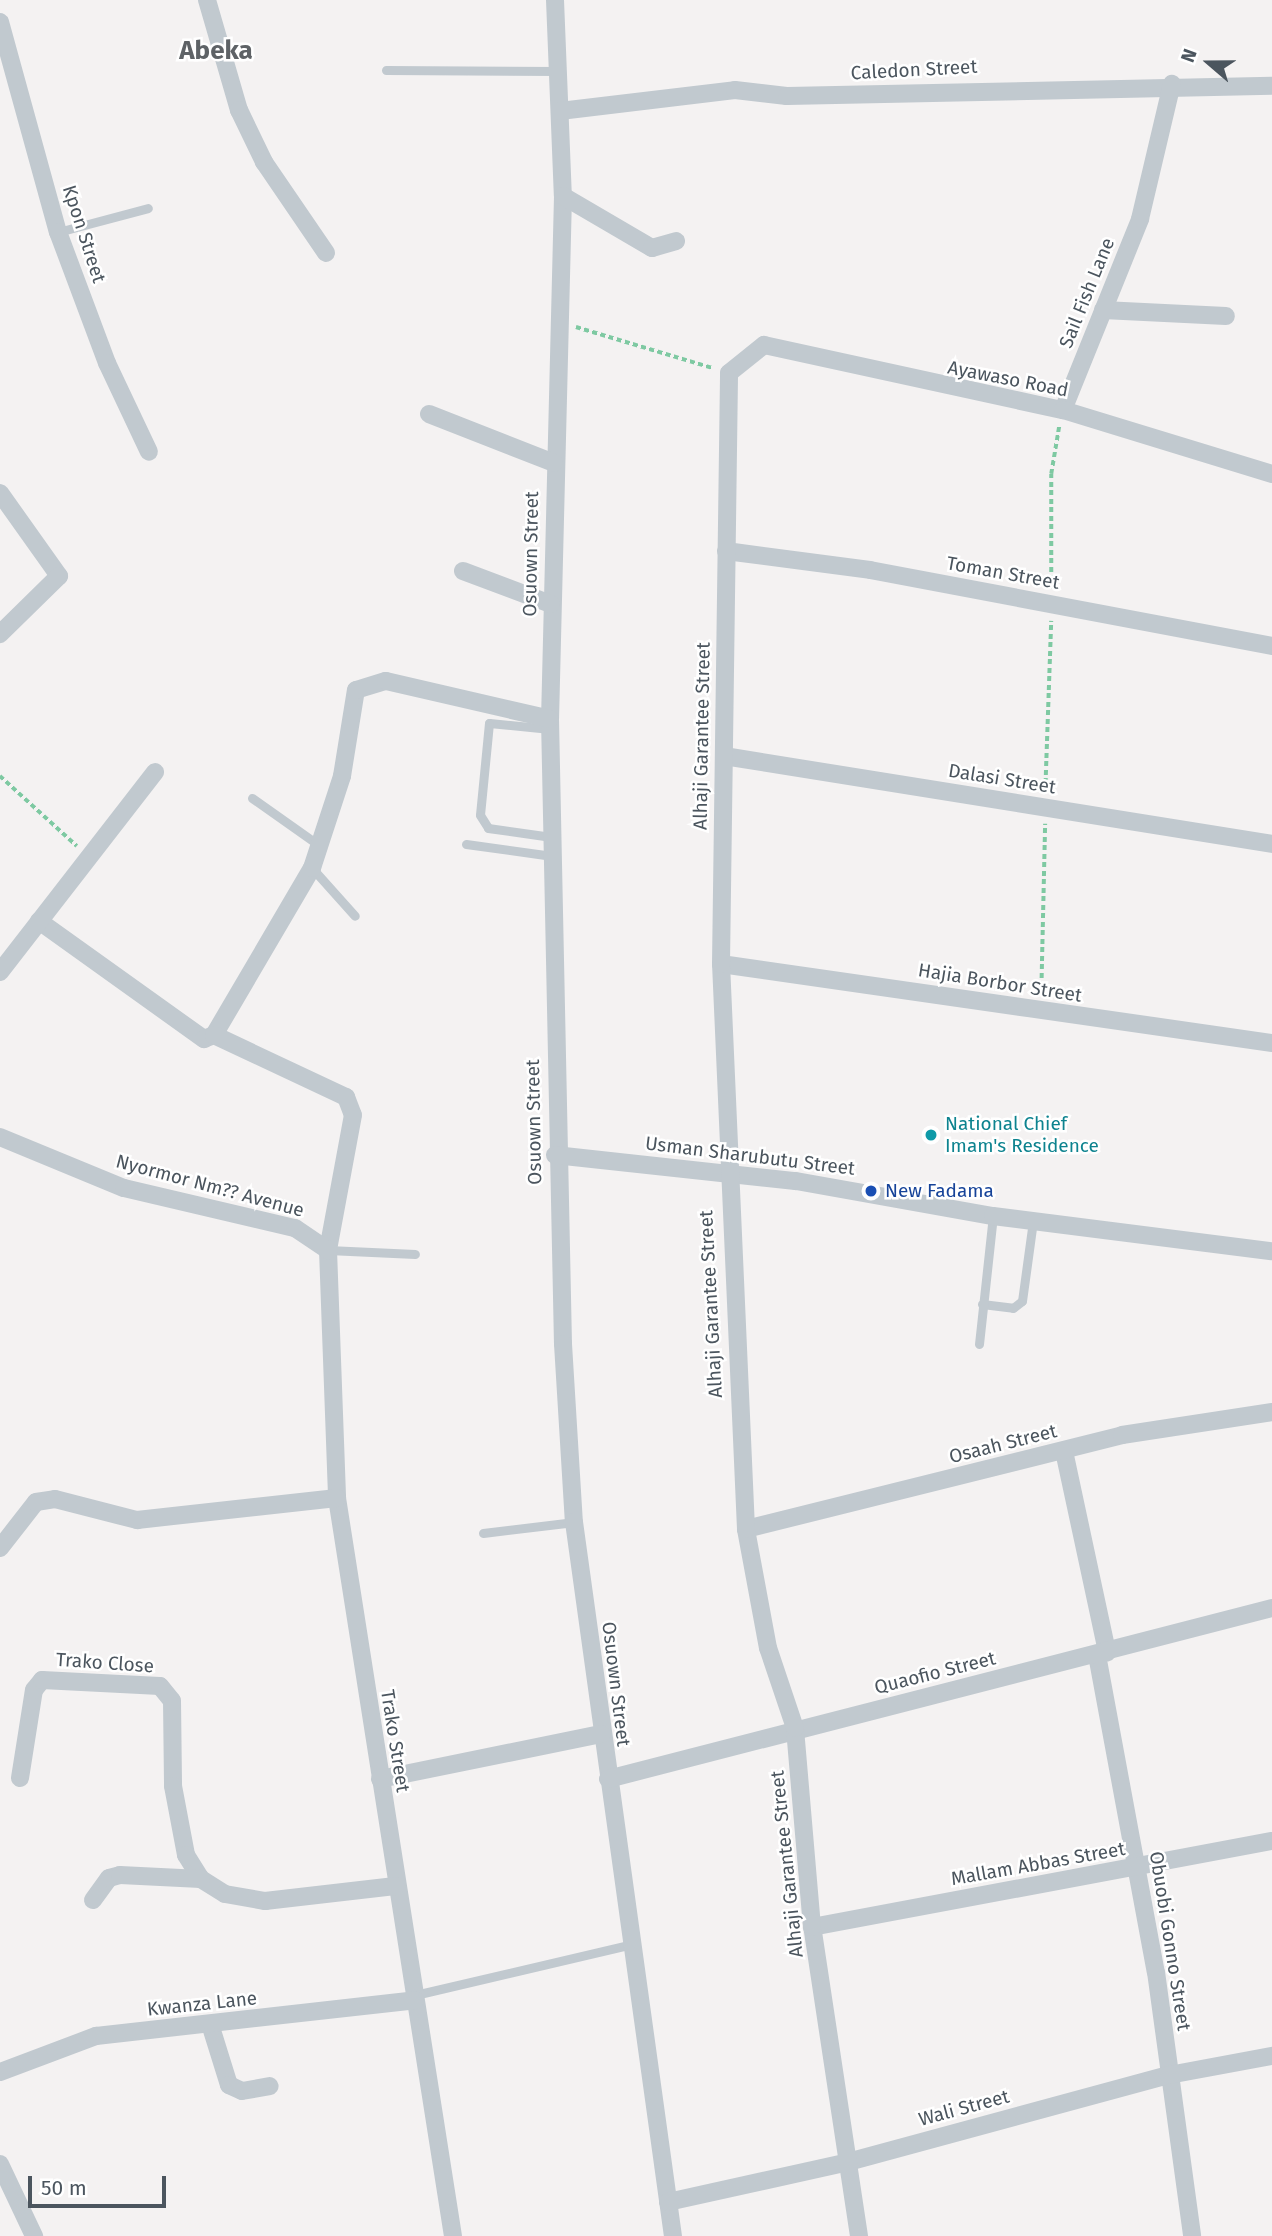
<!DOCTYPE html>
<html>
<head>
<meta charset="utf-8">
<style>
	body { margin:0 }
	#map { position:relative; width:1272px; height:2236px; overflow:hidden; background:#f4f2f2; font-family:"Fira Sans",sans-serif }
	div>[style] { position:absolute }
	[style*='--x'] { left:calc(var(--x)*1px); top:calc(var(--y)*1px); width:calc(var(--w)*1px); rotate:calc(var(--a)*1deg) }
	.path>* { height:3.5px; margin-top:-1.75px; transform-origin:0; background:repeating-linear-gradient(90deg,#7ec9a2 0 5px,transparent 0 8.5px) }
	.lane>* { height:9px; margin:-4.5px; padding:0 4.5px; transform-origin:4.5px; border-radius:4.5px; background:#c1c9cf }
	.street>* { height:18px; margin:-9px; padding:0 9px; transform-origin:9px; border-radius:9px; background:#c1c9cf }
	.dots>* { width:19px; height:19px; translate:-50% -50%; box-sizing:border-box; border:4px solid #fff; border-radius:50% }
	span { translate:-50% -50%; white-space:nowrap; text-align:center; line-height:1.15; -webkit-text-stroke:5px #fff; paint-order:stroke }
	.street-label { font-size:19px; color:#4b555e }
	.culture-label { font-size:19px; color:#0d838f }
	.left { translate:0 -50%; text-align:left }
	.transit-label { font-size:19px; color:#164399 }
	.district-label { font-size:26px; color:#5e6266; font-weight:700 }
	.north { position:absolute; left:1174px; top:28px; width:70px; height:70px; -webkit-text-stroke:5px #fff; paint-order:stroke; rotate:290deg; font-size:19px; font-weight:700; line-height:28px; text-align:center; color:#4b555e }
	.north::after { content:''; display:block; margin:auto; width:24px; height:32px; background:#4b555e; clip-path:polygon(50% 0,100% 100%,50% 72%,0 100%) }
	.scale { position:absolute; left:28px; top:2176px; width:138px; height:32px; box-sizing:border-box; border:4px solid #4b555e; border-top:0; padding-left:9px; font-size:21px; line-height:24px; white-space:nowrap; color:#4b555e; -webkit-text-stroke:5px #fff; paint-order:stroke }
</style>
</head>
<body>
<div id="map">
	<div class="path">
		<i style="--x:576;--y:327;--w:143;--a:16.7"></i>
		<i style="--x:1051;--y:589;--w:115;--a:-90"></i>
		<i style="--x:1051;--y:474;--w:49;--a:-80.5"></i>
		<i style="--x:0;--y:776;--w:104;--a:42.3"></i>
		<i style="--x:1045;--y:792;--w:171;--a:-88"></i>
		<i style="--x:1041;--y:995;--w:171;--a:-88.7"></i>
	</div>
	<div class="lane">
		<i style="--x:386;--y:70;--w:172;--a:0.3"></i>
		<i style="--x:58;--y:232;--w:93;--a:-14.9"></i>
		<i style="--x:550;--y:729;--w:61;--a:-174.4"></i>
		<i style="--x:489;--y:723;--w:92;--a:95.6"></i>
		<i style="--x:480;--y:815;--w:15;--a:58"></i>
		<i style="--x:488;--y:828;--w:64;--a:8.1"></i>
		<i style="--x:252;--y:798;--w:83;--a:35.2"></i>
		<i style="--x:466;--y:844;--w:87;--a:7.9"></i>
		<i style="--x:312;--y:868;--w:64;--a:48.1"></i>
		<i style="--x:328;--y:1250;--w:87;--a:2.6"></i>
		<i style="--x:982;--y:1304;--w:31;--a:7"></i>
		<i style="--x:1013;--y:1308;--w:11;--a:-38"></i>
		<i style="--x:1022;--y:1301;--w:81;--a:-82.2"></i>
		<i style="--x:979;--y:1344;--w:129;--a:-83.8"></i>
		<i style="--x:483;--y:1533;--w:92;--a:-6.9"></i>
		<i style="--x:415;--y:1995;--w:223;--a:-13.2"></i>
	</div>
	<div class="street">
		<i style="--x:207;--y:0;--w:115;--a:73.8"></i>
		<i style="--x:239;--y:110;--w:58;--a:64.3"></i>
		<i style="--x:264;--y:162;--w:110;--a:55.7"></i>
		<i style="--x:555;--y:0;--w:196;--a:87.7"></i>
		<i style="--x:563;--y:196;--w:523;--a:91.42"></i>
		<i style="--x:550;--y:719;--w:625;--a:88.81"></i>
		<i style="--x:563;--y:1344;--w:178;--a:86.5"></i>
		<i style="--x:574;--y:1522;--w:721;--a:82.11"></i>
		<i style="--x:0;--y:22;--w:218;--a:74.6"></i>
		<i style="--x:58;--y:232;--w:140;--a:69.5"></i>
		<i style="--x:107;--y:363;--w:98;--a:64.7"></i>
		<i style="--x:560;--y:111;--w:176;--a:-6.8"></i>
		<i style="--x:735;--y:90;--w:52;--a:6.6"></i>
		<i style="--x:787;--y:96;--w:485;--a:-1.2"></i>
		<i style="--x:563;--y:196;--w:103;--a:30.3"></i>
		<i style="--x:652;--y:248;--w:25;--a:-16"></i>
		<i style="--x:1103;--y:310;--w:123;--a:2.8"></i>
		<i style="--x:1063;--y:410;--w:206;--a:-68"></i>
		<i style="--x:1140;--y:219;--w:139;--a:-76.7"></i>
		<i style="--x:429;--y:414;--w:134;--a:21.4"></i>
		<i style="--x:0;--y:493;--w:102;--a:54.6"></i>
		<i style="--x:59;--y:576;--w:83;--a:135.5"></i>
		<i style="--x:726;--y:551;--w:145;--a:7.5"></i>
		<i style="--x:870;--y:570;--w:409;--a:10.7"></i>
		<i style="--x:463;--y:571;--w:94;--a:20.6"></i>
		<i style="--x:724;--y:756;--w:555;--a:9.12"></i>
		<i style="--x:39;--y:921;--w:203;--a:35.6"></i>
		<i style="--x:204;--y:1039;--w:11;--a:-22"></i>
		<i style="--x:214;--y:1035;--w:194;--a:-59.6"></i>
		<i style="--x:312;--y:868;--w:97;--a:-71.9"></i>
		<i style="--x:342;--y:776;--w:87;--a:-80.8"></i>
		<i style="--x:356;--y:690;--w:31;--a:-17"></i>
		<i style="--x:386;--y:681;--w:168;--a:13"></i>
		<i style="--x:721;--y:964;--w:557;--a:8.16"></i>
		<i style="--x:0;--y:972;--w:253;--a:-52.2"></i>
		<i style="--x:214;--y:1035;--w:146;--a:25.2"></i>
		<i style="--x:346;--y:1097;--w:19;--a:69"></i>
		<i style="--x:353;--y:1115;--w:137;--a:100.5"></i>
		<i style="--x:328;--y:1250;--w:248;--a:87.9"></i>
		<i style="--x:337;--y:1498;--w:747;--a:81.07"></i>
		<i style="--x:0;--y:1137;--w:134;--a:22.4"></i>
		<i style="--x:124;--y:1188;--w:176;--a:13.2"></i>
		<i style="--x:295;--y:1228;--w:40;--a:34"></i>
		<i style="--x:555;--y:1155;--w:242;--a:6.2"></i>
		<i style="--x:796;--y:1181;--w:200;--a:10.1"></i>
		<i style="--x:993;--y:1216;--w:281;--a:7.2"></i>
		<i style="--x:1064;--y:1451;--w:206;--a:77.9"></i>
		<i style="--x:746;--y:1529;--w:388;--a:-14"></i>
		<i style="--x:1122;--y:1435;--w:152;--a:-8.7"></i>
		<i style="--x:0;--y:1548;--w:58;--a:-52"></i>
		<i style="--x:36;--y:1502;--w:19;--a:-9"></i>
		<i style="--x:55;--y:1499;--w:85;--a:14.4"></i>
		<i style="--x:137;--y:1520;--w:201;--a:-6.3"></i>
		<i style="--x:1097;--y:1655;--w:322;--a:79.5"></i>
		<i style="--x:1156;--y:1972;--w:266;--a:82.2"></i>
		<i style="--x:20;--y:1778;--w:89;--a:-81"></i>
		<i style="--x:34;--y:1690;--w:13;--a:-51"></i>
		<i style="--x:42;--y:1680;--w:118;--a:2.9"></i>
		<i style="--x:160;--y:1686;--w:19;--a:51"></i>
		<i style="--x:172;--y:1701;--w:85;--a:89.3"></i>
		<i style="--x:173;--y:1786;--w:70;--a:79.3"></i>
		<i style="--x:186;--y:1855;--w:28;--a:58"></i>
		<i style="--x:201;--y:1879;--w:28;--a:32"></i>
		<i style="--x:225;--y:1894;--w:41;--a:9.9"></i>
		<i style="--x:265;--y:1901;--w:131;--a:-6.6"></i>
		<i style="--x:380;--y:1779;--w:226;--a:-11.5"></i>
		<i style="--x:608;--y:1779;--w:686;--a:-14.44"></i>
		<i style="--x:93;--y:1900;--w:27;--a:-54"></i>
		<i style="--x:109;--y:1878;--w:11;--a:-15"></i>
		<i style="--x:120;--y:1875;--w:81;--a:2.8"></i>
		<i style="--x:812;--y:1927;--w:468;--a:-10.6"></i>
		<i style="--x:210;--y:2024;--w:64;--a:72.7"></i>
		<i style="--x:229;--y:2085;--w:14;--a:25"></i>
		<i style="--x:242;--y:2091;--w:28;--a:-10"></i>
		<i style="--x:0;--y:2072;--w:103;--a:-20.6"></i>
		<i style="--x:96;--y:2036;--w:321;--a:-6.4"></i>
		<i style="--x:0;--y:2164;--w:80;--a:64.7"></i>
		<i style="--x:668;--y:2202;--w:184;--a:-12.5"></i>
		<i style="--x:848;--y:2162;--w:333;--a:-15.2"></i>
		<i style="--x:1169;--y:2075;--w:105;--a:-10.5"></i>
		<i style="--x:859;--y:2236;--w:313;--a:-98.6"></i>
		<i style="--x:812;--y:1927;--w:200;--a:-94.9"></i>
		<i style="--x:795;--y:1728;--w:84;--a:-108.6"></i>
		<i style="--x:768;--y:1648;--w:121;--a:-100.5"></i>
		<i style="--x:746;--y:1529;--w:566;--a:-92.53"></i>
		<i style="--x:721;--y:964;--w:591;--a:-89.22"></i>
		<i style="--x:729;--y:373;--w:45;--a:-38.7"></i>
		<i style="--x:764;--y:345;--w:306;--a:12.3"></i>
		<i style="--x:1063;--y:410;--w:219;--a:17"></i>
	</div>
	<div class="dots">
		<i style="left:931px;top:1135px;background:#0f9aa8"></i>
		<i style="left:871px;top:1191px;background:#1a4fb4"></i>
	</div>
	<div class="street-label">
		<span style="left:914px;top:70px;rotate:-3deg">Caledon Street</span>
		<span style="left:84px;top:234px;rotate:72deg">Kpon Street</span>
		<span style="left:1087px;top:293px;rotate:-68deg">Sail Fish Lane</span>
		<span style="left:1008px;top:379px;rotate:11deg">Ayawaso Road</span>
		<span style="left:531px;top:554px;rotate:-89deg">Osuown Street</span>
		<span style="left:1003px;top:573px;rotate:10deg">Toman Street</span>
		<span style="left:702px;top:736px;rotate:-89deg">Alhaji Garantee Street</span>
		<span style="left:1002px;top:779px;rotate:9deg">Dalasi Street</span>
		<span style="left:1000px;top:983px;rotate:9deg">Hajia Borbor Street</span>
		<span style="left:534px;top:1122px;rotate:-91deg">Osuown Street</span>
		<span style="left:750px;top:1156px;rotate:7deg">Usman Sharubutu Street</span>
		<span style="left:210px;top:1186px;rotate:15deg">Nyormor Nm?? Avenue</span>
		<span style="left:711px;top:1304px;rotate:-93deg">Alhaji Garantee Street</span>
		<span style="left:1003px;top:1444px;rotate:-14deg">Osaah Street</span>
		<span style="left:105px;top:1663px;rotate:4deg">Trako Close</span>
		<span style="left:935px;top:1673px;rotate:-14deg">Quaofio Street</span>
		<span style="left:616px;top:1684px;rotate:83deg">Osuown Street</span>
		<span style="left:395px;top:1741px;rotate:81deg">Trako Street</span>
		<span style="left:787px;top:1864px;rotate:-96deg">Alhaji Garantee Street</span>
		<span style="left:1038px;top:1864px;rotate:-10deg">Mallam Abbas Street</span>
		<span style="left:1170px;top:1941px;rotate:81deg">Obuobi Gonno Street</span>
		<span style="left:202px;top:2004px;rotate:-6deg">Kwanza Lane</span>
		<span style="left:964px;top:2108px;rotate:-15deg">Wali Street</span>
	</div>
	<div class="culture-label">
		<span class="left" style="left:945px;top:1135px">National Chief<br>Imam's Residence</span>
	</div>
	<div class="transit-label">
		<span class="left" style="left:885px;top:1191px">New Fadama</span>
	</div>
	<div class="district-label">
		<span style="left:216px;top:51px">Abeka</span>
	</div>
	<div class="north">N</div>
	<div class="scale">50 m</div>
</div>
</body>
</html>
